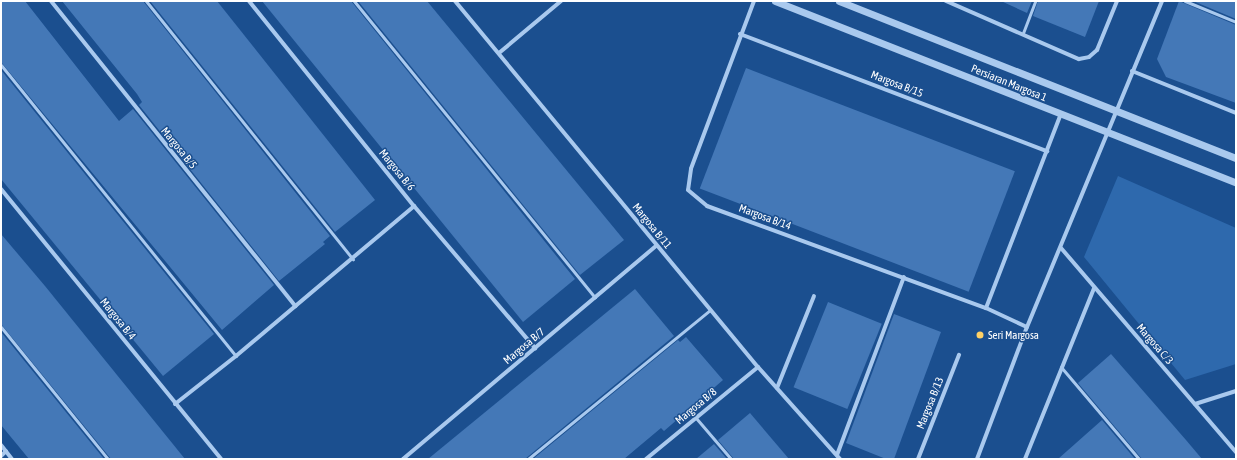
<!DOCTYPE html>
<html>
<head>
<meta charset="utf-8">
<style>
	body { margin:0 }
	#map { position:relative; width:1237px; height:460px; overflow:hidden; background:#1b4f8f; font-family:"Asap Condensed",sans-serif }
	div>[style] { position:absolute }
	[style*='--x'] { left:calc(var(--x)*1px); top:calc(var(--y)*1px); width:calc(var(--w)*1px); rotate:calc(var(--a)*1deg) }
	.green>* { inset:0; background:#2e69ad }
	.building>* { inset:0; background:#4478b7; transform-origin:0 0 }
	.service>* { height:3px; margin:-1.5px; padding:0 1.5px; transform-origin:1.5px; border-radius:1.5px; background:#a9c9ee }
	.minor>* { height:4px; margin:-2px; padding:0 2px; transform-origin:2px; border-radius:2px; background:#a9c9ee }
	.tertiary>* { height:7px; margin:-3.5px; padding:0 3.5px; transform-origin:3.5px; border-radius:3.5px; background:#a9c9ee }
	.dots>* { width:11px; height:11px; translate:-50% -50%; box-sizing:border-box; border:2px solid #1b4f8f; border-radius:50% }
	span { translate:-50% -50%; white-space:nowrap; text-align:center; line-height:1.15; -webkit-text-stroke:3px #1b4f8f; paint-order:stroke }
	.street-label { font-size:11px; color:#fff }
	.poi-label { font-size:11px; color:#fff }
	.left { translate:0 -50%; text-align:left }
	.frame { position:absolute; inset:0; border:2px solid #fff; pointer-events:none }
</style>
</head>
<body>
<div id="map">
	<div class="green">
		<i style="clip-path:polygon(1118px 176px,1236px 228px,1236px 364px,1185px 380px,1084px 257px)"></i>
	</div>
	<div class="building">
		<i style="clip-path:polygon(1px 1px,25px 1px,119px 121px,133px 109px,274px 285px,222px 330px,1px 62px)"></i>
		<i style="clip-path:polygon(62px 1px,143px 1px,330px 236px,323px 242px,325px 244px,279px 281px,139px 105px,142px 102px,137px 94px)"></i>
		<i style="clip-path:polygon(150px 1px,217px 1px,375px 200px,335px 232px)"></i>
		<i style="clip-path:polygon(262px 1px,351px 1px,575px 279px,523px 322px)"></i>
		<i style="clip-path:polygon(358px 1px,427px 1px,624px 240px,580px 275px)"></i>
		<i style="clip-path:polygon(1001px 1px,1032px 1px,1027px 13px)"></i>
		<i style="clip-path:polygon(1038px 1px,1099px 1px,1085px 37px,1033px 16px)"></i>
		<i style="clip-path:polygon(1179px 1px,1236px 25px,1236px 103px,1166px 77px,1157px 59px)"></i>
		<i style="clip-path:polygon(1193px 1px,1236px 1px,1236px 19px)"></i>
		<i style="left:746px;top:68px;width:288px;height:129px;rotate:21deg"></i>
		<i style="clip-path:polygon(1px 70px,214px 334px,163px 376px,1px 179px)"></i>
		<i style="clip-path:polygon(1px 234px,45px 286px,185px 459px,111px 459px,1px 324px)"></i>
		<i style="clip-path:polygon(635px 289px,674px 336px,525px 459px,428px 459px)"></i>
		<i style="left:828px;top:302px;width:58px;height:92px;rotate:22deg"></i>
		<i style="clip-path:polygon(894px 314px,941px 332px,894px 459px,886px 459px,846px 443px)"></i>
		<i style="clip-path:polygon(1px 332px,104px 459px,29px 459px,1px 425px)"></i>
		<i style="clip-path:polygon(686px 337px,723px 380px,664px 431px,661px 428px,624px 459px,533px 459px,678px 340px,680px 342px)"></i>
		<i style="clip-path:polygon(1111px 354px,1186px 440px,1202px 459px,1142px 459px,1078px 383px)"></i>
		<i style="clip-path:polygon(750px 413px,789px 459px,734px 459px,718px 440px)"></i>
		<i style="clip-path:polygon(1102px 420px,1135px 459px,1058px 459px)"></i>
		<i style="clip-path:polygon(714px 444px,727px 459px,696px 459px)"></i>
	</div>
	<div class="service">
		<i style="--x:146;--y:1;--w:331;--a:51.3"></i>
		<i style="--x:354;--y:1;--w:382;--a:50.9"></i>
		<i style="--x:1185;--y:1;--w:55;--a:22.4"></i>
		<i style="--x:1023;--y:33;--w:34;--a:-69"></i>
		<i style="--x:1;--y:65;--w:374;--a:51.1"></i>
		<i style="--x:1;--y:327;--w:170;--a:51"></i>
		<i style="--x:1061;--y:367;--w:121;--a:49.7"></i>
		<i style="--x:696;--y:418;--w:54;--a:49.5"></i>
		<i style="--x:528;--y:459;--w:235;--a:-39.3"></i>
	</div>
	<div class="minor">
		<i style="--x:51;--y:1;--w:391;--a:51.3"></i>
		<i style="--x:249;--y:1;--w:263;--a:51.2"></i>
		<i style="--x:414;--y:206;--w:187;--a:49.6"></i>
		<i style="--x:455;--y:1;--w:475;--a:50.4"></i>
		<i style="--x:758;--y:367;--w:123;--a:48.3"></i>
		<i style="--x:754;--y:1;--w:179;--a:110.6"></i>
		<i style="--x:691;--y:169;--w:21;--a:98"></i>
		<i style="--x:688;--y:190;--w:25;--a:40"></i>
		<i style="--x:707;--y:206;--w:297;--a:20.1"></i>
		<i style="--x:986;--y:308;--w:45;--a:24.9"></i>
		<i style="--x:946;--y:1;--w:145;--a:23.6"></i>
		<i style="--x:1079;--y:59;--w:10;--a:-11"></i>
		<i style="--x:1089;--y:57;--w:11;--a:-41"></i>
		<i style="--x:1097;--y:50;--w:53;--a:-67.8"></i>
		<i style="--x:740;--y:34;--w:329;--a:20.9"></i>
		<i style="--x:499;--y:53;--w:81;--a:-40"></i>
		<i style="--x:1132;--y:71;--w:112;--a:22"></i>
		<i style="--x:1;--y:189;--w:348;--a:50.8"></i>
		<i style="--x:1061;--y:248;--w:269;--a:49.4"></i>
		<i style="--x:986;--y:308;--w:206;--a:-68.9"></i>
		<i style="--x:777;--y:388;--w:99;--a:-68.1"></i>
		<i style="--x:175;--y:404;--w:78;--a:-38.2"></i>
		<i style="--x:236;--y:356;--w:233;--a:-40.1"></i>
		<i style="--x:1195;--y:404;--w:43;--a:-17.6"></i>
		<i style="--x:1;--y:445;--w:18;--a:52"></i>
		<i style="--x:837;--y:455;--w:190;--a:-69.4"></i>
		<i style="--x:1;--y:456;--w:7;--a:-45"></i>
		<i style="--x:403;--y:459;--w:331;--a:-40.1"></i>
		<i style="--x:646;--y:459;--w:145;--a:-39.4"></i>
		<i style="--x:918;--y:459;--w:112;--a:-68.5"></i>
		<i style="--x:977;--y:459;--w:141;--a:-69.3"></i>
		<i style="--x:1027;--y:327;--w:353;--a:-67.5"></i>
		<i style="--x:1025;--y:459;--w:184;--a:-68"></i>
	</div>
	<div class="tertiary">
		<i style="--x:775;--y:1;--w:496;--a:21.5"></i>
		<i style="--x:839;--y:1;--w:427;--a:21.6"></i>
	</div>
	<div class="dots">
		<i style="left:980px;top:335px;background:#ffd166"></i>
	</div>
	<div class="street-label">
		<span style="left:1009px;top:83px;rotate:22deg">Persiaran Margosa 1</span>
		<span style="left:897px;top:84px;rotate:21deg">Margosa B/15</span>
		<span style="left:179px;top:148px;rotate:51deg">Margosa B/5</span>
		<span style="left:397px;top:170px;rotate:51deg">Margosa B/6</span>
		<span style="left:765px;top:217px;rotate:20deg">Margosa B/14</span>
		<span style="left:652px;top:226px;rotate:51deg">Margosa B/11</span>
		<span style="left:118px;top:319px;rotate:51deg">Margosa B/4</span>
		<span style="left:1155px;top:344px;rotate:49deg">Margosa C/3</span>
		<span style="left:524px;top:346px;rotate:-40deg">Margosa B/7</span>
		<span style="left:930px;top:403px;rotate:-68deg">Margosa B/13</span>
		<span style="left:696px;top:406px;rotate:-40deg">Margosa B/8</span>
	</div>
	<div class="poi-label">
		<span class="left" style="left:988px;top:335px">Seri Margosa</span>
	</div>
	<div class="frame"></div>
</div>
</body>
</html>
